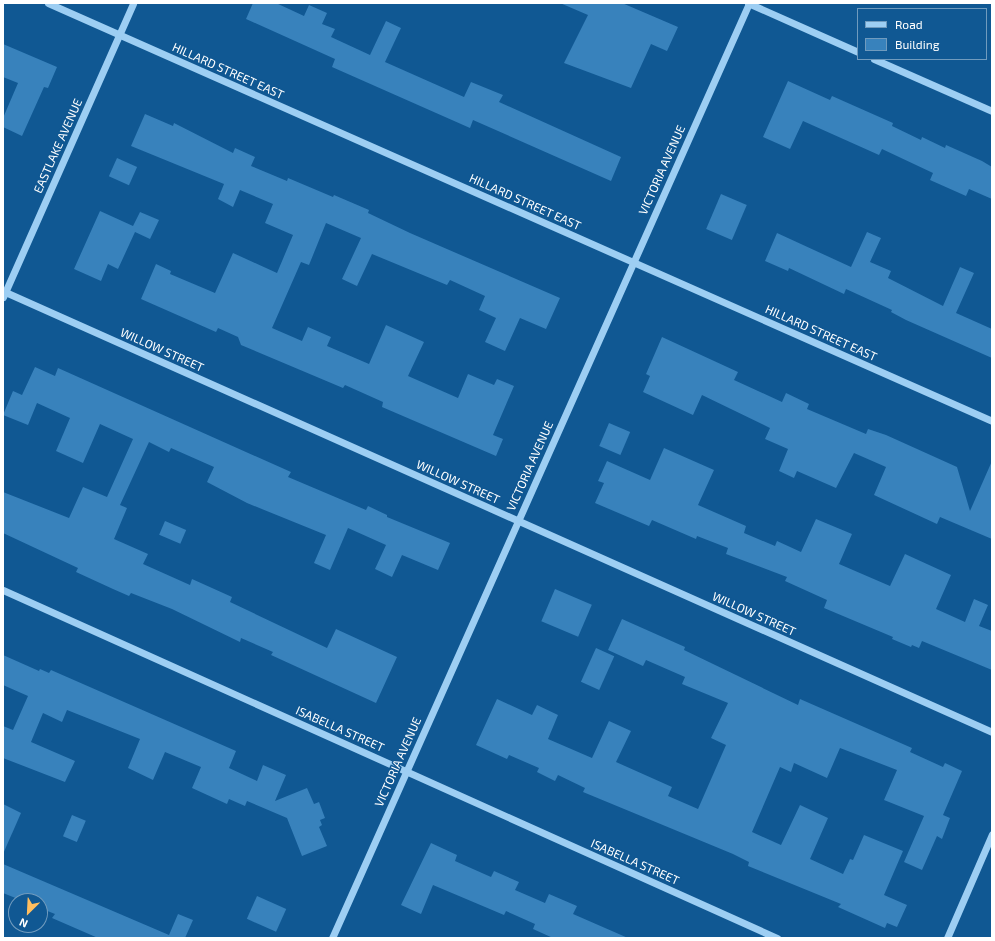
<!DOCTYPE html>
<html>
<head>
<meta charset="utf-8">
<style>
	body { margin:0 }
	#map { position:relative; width:995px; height:941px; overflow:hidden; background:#105893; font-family:"Exo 2",sans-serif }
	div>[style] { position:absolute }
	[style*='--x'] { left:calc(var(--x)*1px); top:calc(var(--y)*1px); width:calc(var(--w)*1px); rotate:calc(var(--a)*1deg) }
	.building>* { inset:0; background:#3882bc; transform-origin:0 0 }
	.minor>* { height:7px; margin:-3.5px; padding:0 3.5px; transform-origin:3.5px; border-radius:3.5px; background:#9dcef3 }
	span { translate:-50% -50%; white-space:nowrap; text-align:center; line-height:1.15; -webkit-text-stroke:3px #105893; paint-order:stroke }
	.street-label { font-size:12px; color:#fff }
	.frame { position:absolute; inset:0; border:4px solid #fff; pointer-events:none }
	.legend { position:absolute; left:857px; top:8px; width:130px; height:52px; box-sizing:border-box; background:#105893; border:1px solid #709bbe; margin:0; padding:5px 7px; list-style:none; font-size:12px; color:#fff }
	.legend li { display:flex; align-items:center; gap:8px; height:20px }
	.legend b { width:20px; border:1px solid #709bbe }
	.north { position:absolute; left:8px; top:893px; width:40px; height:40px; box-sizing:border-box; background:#105893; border:1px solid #709bbe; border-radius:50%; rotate:204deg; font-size:11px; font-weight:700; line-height:16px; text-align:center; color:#fff }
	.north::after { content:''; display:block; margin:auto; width:14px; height:18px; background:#ffbe5f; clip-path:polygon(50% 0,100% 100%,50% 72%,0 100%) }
</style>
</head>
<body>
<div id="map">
	<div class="building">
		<i style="clip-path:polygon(253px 3px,276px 3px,304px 16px,309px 5px,327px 13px,322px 24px,335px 29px,331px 37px,370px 55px,386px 21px,401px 28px,385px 62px,464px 97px,471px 82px,503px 95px,499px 102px,621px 157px,611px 181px,473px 120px,470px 128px,332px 67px,335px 59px,246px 19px)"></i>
		<i style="clip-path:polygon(560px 3px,622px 3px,678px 27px,667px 51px,651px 44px,631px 88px,564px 63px,588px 15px)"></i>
		<i style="clip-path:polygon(3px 44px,57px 67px,48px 88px,44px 87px,22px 136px,3px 127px,3px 118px,18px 83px,3px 77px)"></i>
		<i style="clip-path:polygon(788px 81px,830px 100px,832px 96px,893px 123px,892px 126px,921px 140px,922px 137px,945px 148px,946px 145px,982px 161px,992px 167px,992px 199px,969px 189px,966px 196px,930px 180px,933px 173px,882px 149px,879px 155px,803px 121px,790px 149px,763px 137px)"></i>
		<i style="clip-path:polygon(145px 114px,173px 126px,174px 123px,233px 153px,235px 148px,255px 157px,251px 166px,287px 181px,288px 178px,333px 197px,334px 195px,369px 210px,368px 213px,410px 233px,560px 298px,546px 329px,520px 318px,505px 351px,485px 342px,496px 318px,479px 310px,485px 296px,450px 280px,447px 285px,372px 254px,357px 286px,342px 279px,361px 238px,326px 223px,309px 265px,301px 262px,272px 328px,302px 341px,308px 327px,331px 337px,327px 346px,369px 364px,386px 325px,424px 342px,408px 376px,458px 398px,468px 374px,494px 385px,497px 379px,514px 386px,493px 435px,503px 439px,496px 456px,382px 407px,383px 402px,345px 385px,343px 388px,241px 345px,238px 337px,218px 328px,216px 332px,141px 299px,156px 264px,171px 271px,170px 274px,215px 293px,233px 253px,277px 273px,293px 235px,265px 223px,273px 204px,240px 190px,233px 207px,218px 199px,224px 184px,131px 146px)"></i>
		<i style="left:117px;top:158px;width:22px;height:20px;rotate:24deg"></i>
		<i style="left:721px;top:194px;width:28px;height:38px;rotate:23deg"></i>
		<i style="clip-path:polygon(100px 211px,133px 226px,140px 212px,159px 220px,150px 239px,135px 232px,118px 269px,108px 264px,101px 281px,74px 269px)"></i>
		<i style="clip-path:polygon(867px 232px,881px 238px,870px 262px,891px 271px,888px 278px,943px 306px,960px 267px,974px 273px,956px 313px,992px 329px,992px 358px,906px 320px,891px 312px,892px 310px,846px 289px,844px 294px,789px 268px,788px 271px,765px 261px,777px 233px,851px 267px)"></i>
		<i style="clip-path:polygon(662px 337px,738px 372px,734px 380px,782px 402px,786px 393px,809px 404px,807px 409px,866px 434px,868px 429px,886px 435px,957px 467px,970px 511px,992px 461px,992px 539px,940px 517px,937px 524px,874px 495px,886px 467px,854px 453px,836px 488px,797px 471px,794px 478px,779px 471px,788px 449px,765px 439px,770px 428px,702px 395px,693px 415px,643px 392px,650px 376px,646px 374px)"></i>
		<i style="clip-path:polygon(35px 367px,55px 376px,58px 368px,291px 472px,288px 477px,366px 510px,368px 506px,387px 515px,387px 517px,450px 543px,438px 570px,402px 555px,392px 577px,375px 569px,386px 545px,348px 528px,330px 570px,314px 563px,326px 535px,247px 503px,207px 482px,214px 467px,171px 448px,169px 452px,149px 442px,120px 505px,127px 508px,114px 539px,148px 554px,143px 564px,190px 585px,192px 579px,232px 597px,230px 602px,327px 648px,336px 629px,397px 657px,376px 703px,271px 655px,273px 652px,241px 638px,240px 642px,172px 609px,131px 593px,129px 596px,113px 589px,76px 572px,78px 568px,3px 533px,3px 492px,69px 518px,83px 487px,107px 497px,133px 439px,100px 424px,83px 463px,56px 451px,70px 418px,37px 403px,28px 425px,3px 415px,13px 391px,22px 395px)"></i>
		<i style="left:609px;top:423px;width:23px;height:25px;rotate:23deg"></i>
		<i style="clip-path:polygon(664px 448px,714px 470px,698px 505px,746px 526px,744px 533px,775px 546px,777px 541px,801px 552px,816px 519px,852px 534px,839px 564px,890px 586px,905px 554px,951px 575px,936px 609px,965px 622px,974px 599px,988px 605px,979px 626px,992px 631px,992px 670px,922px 641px,919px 648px,912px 645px,911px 647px,892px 639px,893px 637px,824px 608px,827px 600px,785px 581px,787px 577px,726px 554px,728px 548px,697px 536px,696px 539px,652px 520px,649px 526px,595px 503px,604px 483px,598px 481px,607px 461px,650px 480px)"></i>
		<i style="left:165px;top:521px;width:23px;height:15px;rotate:23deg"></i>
		<i style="left:555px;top:589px;width:40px;height:35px;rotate:23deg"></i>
		<i style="clip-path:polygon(622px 619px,685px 647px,684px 650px,798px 705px,800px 699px,912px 748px,910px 752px,943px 767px,945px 763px,962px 771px,943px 815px,950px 818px,942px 839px,937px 836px,922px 870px,904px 862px,924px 816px,884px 800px,897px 770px,840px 748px,827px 778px,794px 763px,791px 772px,780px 767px,752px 832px,781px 845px,800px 805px,828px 818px,810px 859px,843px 874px,850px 859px,853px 860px,864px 835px,903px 851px,884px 895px,907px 905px,897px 927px,887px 923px,885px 928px,838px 907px,841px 904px,748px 866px,749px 862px,733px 854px,583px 792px,585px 788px,558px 775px,555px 781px,537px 772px,539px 768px,509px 755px,507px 759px,476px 745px,497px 699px,532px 715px,537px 705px,558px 715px,548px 739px,592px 758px,609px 721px,631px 731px,616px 762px,672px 787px,668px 796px,698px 809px,726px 745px,711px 738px,728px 703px,682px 684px,685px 677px,646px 660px,643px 666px,608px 650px)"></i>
		<i style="left:596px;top:648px;width:20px;height:37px;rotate:24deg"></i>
		<i style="clip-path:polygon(3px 655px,39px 671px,40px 669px,49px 673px,51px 670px,236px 751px,229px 768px,257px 781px,263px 765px,286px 775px,275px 801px,307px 788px,314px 804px,319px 802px,325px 818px,320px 820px,322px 825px,319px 827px,327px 846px,302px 856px,287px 818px,247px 801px,245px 806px,229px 799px,227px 804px,192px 788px,201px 767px,165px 752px,153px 780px,128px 768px,140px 739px,67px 710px,62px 722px,43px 713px,31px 742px,75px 761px,65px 782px,3px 758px,3px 726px,13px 730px,28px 696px,3px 685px)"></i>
		<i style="clip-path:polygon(3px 804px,21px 813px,3px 854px)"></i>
		<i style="left:72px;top:815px;width:15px;height:23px;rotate:23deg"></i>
		<i style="clip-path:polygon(431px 843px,457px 855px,455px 861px,491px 877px,494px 871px,519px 882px,515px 890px,545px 903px,549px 894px,577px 906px,573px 914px,628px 938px,553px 938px,533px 929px,535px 924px,506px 911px,504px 915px,433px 885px,421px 914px,401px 905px)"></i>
		<i style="clip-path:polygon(3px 864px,169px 935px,178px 914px,193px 920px,185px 938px,98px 938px,52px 918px,55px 914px,40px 908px,40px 901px,23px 901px,3px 893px)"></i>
		<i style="left:257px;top:896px;width:32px;height:25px;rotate:24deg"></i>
	</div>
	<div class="minor">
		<i style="--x:48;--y:3;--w:1032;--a:23.88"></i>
		<i style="--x:748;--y:3;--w:120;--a:24"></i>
		<i style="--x:874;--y:59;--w:129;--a:23.8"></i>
		<i style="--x:3;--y:291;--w:1083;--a:24.03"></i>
		<i style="--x:3;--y:297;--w:321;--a:-66.1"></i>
		<i style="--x:3;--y:590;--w:849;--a:24.21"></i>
		<i style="--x:332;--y:938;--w:1024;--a:-65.96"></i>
		<i style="--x:947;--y:938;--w:113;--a:-66.6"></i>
	</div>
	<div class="street-label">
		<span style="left:228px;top:71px;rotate:24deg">HILLARD STREET EAST</span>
		<span style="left:58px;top:146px;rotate:-66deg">EASTLAKE AVENUE</span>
		<span style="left:662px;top:170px;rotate:-66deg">VICTORIA AVENUE</span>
		<span style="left:525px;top:202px;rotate:24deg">HILLARD STREET EAST</span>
		<span style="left:821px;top:333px;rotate:24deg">HILLARD STREET EAST</span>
		<span style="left:162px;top:350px;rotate:24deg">WILLOW STREET</span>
		<span style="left:530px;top:466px;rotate:-66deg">VICTORIA AVENUE</span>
		<span style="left:458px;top:482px;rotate:24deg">WILLOW STREET</span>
		<span style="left:754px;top:614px;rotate:24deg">WILLOW STREET</span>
		<span style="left:340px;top:729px;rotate:24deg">ISABELLA STREET</span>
		<span style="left:398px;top:762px;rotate:-66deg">VICTORIA AVENUE</span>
		<span style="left:635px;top:862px;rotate:24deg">ISABELLA STREET</span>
	</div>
	<div class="frame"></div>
	<ul class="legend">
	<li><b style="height:5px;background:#9dcef3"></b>Road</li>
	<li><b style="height:11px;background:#3882bc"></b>Building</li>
	</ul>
	<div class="north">N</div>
</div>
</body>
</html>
